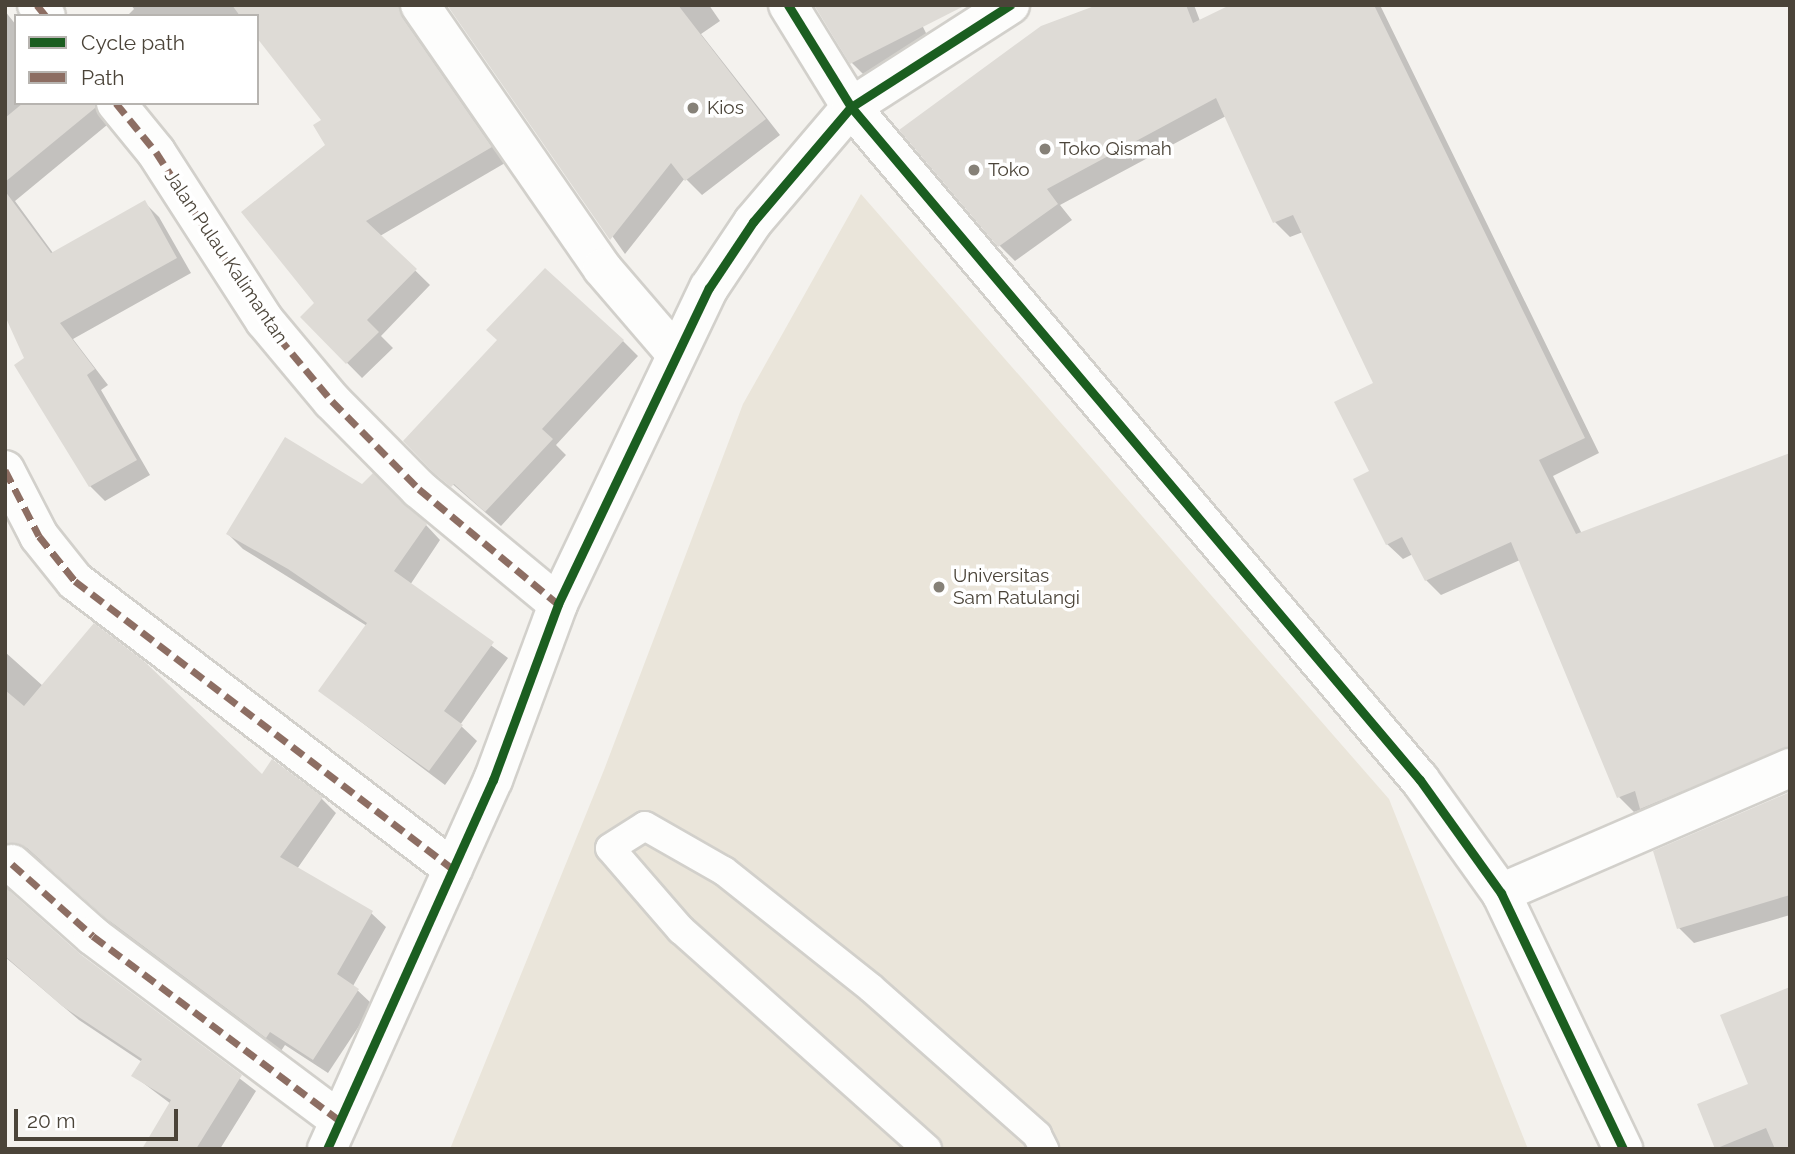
<!DOCTYPE html>
<html>
<head>
<meta charset="utf-8">
<style>
	body { margin:0 }
	#map { position:relative; width:1795px; height:1154px; overflow:hidden; background:#f4f2ee; font-family:Raleway,sans-serif }
	div>[style] { position:absolute }
	[style*='--x'] { left:calc(var(--x)*1px); top:calc(var(--y)*1px); width:calc(var(--w)*1px); rotate:calc(var(--a)*1deg) }
	.education>* { inset:0; background:#eae5da }
	.shadow>* { inset:0; background:#0003 }
	.building>* { inset:0; background:#dedbd6 }
	.roads { filter:drop-shadow(2px 0 #d2d0cb) drop-shadow(-2px 0 #d2d0cb) drop-shadow(0 2px #d2d0cb) drop-shadow(0 -2px #d2d0cb) }
	.lane>* { height:28px; margin:-14px; padding:0 14px; transform-origin:14px; border-radius:14px; background:#fdfdfc }
	.street>* { height:38px; margin:-19px; padding:0 19px; transform-origin:19px; border-radius:19px; background:#fdfdfc }
	.quiet>* { height:7px; margin-top:-3.5px; transform-origin:0; background:repeating-linear-gradient(90deg,#8d6e63 0 14px,transparent 0 21px) }
	.cycleway>* { height:9px; margin:-4.5px; padding:0 4.5px; transform-origin:4.5px; border-radius:4.5px; background:#1b5e20 }
	.dots>* { width:19px; height:19px; translate:-50% -50%; box-sizing:border-box; border:4px solid #fff; border-radius:50% }
	span { translate:-50% -50%; white-space:nowrap; text-align:center; line-height:1.15; -webkit-text-stroke:7px #fff; paint-order:stroke }
	.poi-label { font-size:19px; color:#4b4439 }
	.left { translate:0 -50%; text-align:left }
	.street-label { font-size:19px; color:#4b4439 }
	.frame { position:absolute; inset:0; border:7px solid #4b4439; pointer-events:none }
	.legend { position:absolute; left:14px; top:14px; width:245px; height:91px; box-sizing:border-box; background:#fff; border:2px solid #b7b4b0; margin:0; padding:9px 12px; list-style:none; font-size:21px; color:#4b4439 }
	.legend li { display:flex; align-items:center; gap:14px; height:35px }
	.legend b { width:35px; border:2px solid #b7b4b0 }
	.scale { position:absolute; left:14px; top:1109px; width:164px; height:32px; box-sizing:border-box; border:4px solid #4b4439; border-top:0; padding-left:9px; font-size:21px; line-height:24px; white-space:nowrap; color:#4b4439; -webkit-text-stroke:5px #fff; paint-order:stroke }
</style>
</head>
<body>
<div id="map">
	<div class="education">
		<i style="clip-path:polygon(861px 194px,1389px 799px,1528px 1149px,450px 1149px,604px 770px,743px 404px)"></i>
	</div>
	<div class="shadow">
		<i style="clip-path:polygon(131px 5px,420px 5px,414px 12px,416px 34px,505px 163px,380px 236px,430px 285px,381px 336px,393px 348px,362px 378px,302px 317px,316px 304px,328px 145px,324px 121px,257px 16px,127px 16px,134px 9px)"></i>
		<i style="clip-path:polygon(449px 5px,709px 5px,720px 21px,701px 34px,780px 135px,702px 195px,685px 178px,625px 254px)"></i>
		<i style="clip-path:polygon(816px 5px,912px 5px,932px 45px,867px 78px,852px 63px)"></i>
		<i style="clip-path:polygon(1102px 5px,1194px 5px,1200px 21px,1233px 5px,1380px 5px,1599px 453px,1553px 476px,1582px 534px,1790px 458px,1790px 766px,1657px 823px,1643px 809px,1634px 812px,1619px 797px,1520px 560px,1441px 595px,1426px 580px,1413px 554px,1403px 559px,1387px 544px,1372px 472px,1375px 383px,1303px 232px,1290px 237px,1275px 222px,1226px 116px,1060px 205px,1072px 220px,1015px 261px,1000px 246px,901px 130px)"></i>
		<i style="clip-path:polygon(5px 11px,16px 25px,16px 103px,94px 103px,107px 125px,15px 201px,53px 253px,144px 202px,159px 217px,191px 273px,73px 339px,108px 385px,101px 390px,150px 475px,105px 501px,90px 486px,5px 312px)"></i>
		<i style="clip-path:polygon(623px 341px,638px 356px,556px 445px,566px 455px,501px 526px,420px 456px)"></i>
		<i style="clip-path:polygon(426px 525px,440px 540px,410px 585px,508px 658px,460px 725px,477px 741px,445px 785px,320px 691px,367px 626px,243px 549px,228px 534px)"></i>
		<i style="clip-path:polygon(5px 652px,43px 686px,321px 798px,336px 813px,297px 869px,371px 913px,386px 927px,353px 986px,373px 1005px,328px 1073px,285px 1045px,281px 1051px,124px 934px,43px 862px,20px 858px,5px 874px)"></i>
		<i style="clip-path:polygon(1790px 794px,1790px 915px,1694px 943px,1679px 928px)"></i>
		<i style="clip-path:polygon(5px 876px,11px 895px,77px 954px,256px 1091px,220px 1149px,144px 1149px,171px 1104px,134px 1076px,142px 1062px,79px 1020px,5px 957px)"></i>
		<i style="clip-path:polygon(1751px 1085px,1790px 1149px,1716px 1148px)"></i>
	</div>
	<div class="building">
		<i style="clip-path:polygon(232px 5px,398px 5px,402px 17px,492px 147px,366px 221px,417px 269px,367px 320px,379px 332px,346px 364px,300px 317px,314px 303px,241px 212px,325px 145px,313px 125px,321px 120px,257px 38px,257px 16px,240px 16px)"></i>
		<i style="clip-path:polygon(447px 5px,678px 5px,766px 119px,685px 181px,671px 163px,610px 240px)"></i>
		<i style="clip-path:polygon(814px 5px,966px 5px,850px 64px)"></i>
		<i style="clip-path:polygon(1097px 5px,1186px 5px,1193px 23px,1230px 5px,1374px 5px,1585px 438px,1539px 460px,1576px 534px,1790px 453px,1790px 747px,1640px 809px,1635px 791px,1617px 798px,1511px 542px,1425px 581px,1402px 537px,1386px 545px,1353px 479px,1369px 471px,1334px 402px,1373px 383px,1293px 215px,1273px 223px,1216px 98px,1047px 189px,1058px 204px,998px 247px,899px 130px,1041px 26px)"></i>
		<i style="clip-path:polygon(23px 103px,95px 103px,95px 108px,5px 182px,5px 118px)"></i>
		<i style="clip-path:polygon(5px 191px,51px 253px,145px 200px,177px 258px,60px 323px,95px 369px,87px 375px,137px 460px,89px 487px,14px 365px,24px 358px,5px 316px)"></i>
		<i style="clip-path:polygon(545px 268px,624px 340px,542px 429px,553px 439px,485px 512px,454px 484px,451px 487px,434px 473px,403px 441px,497px 340px,486px 330px)"></i>
		<i style="clip-path:polygon(285px 437px,362px 484px,373px 473px,427px 524px,394px 571px,494px 642px,444px 711px,463px 725px,429px 771px,318px 691px,367px 623px,288px 569px,226px 534px)"></i>
		<i style="clip-path:polygon(94px 623px,145px 662px,262px 774px,272px 759px,323px 797px,280px 857px,373px 911px,337px 974px,359px 989px,313px 1060px,270px 1032px,266px 1038px,107px 919px,27px 848px,5px 843px,5px 690px,24px 706px)"></i>
		<i style="clip-path:polygon(1790px 792px,1790px 895px,1677px 929px,1653px 851px)"></i>
		<i style="clip-path:polygon(5px 887px,80px 954px,242px 1075px,196px 1149px,142px 1149px,171px 1100px,131px 1076px,142px 1059px,62px 1006px,5px 956px)"></i>
		<i style="clip-path:polygon(1790px 987px,1790px 1149px,1775px 1149px,1766px 1128px,1715px 1149px,1697px 1104px,1748px 1084px,1720px 1015px)"></i>
	</div>
	<div class="roads">
		<div class="lane">
			<i style="--x:927;--y:1149;--w:329;--a:-138.3"></i>
			<i style="--x:681;--y:930;--w:108;--a:-130.9"></i>
			<i style="--x:610;--y:848;--w:41;--a:-32.2"></i>
			<i style="--x:645;--y:826;--w:91;--a:29.7"></i>
			<i style="--x:724;--y:871;--w:188;--a:38.5"></i>
			<i style="--x:871;--y:988;--w:222;--a:41.5"></i>
			<i style="--x:1037;--y:1135;--w:16;--a:63"></i>
		</div>
		<div class="street">
			<i style="--x:37;--y:5;--w:14;--a:51"></i>
			<i style="--x:420;--y:5;--w:320;--a:55.3"></i>
			<i style="--x:602;--y:268;--w:113;--a:49.3"></i>
			<i style="--x:788;--y:5;--w:120;--a:58.3"></i>
			<i style="--x:851;--y:107;--w:881;--a:49.79"></i>
			<i style="--x:1420;--y:780;--w:139;--a:54.4"></i>
			<i style="--x:1501;--y:893;--w:284;--a:64.5"></i>
			<i style="--x:116;--y:103;--w:63;--a:50.8"></i>
			<i style="--x:156;--y:152;--w:201;--a:57.2"></i>
			<i style="--x:265;--y:321;--w:104;--a:50.1"></i>
			<i style="--x:332;--y:401;--w:124;--a:45.3"></i>
			<i style="--x:419;--y:489;--w:180;--a:39.6"></i>
			<i style="--x:5;--y:470;--w:74;--a:62.7"></i>
			<i style="--x:39;--y:536;--w:58;--a:51.3"></i>
			<i style="--x:75;--y:581;--w:475;--a:37.3"></i>
			<i style="--x:12;--y:864;--w:108;--a:41.6"></i>
			<i style="--x:93;--y:936;--w:307;--a:36.8"></i>
			<i style="--x:1501;--y:893;--w:315;--a:-23.4"></i>
			<i style="--x:327;--y:1149;--w:405;--a:-65.8"></i>
			<i style="--x:493;--y:780;--w:188;--a:-69.7"></i>
			<i style="--x:558;--y:604;--w:350;--a:-64.5"></i>
			<i style="--x:709;--y:288;--w:79;--a:-56.3"></i>
			<i style="--x:753;--y:222;--w:151;--a:-49.6"></i>
			<i style="--x:851;--y:107;--w:189;--a:-32.7"></i>
		</div>
	</div>
	<div class="quiet">
		<i style="--x:37;--y:5;--w:14;--a:51"></i>
		<i style="--x:116;--y:103;--w:63;--a:50.8"></i>
		<i style="--x:156;--y:152;--w:201;--a:57.2"></i>
		<i style="--x:265;--y:321;--w:104;--a:50.1"></i>
		<i style="--x:332;--y:401;--w:124;--a:45.3"></i>
		<i style="--x:419;--y:489;--w:180;--a:39.6"></i>
		<i style="--x:5;--y:470;--w:74;--a:62.7"></i>
		<i style="--x:39;--y:536;--w:58;--a:51.3"></i>
		<i style="--x:75;--y:581;--w:475;--a:37.3"></i>
		<i style="--x:12;--y:864;--w:108;--a:41.6"></i>
		<i style="--x:93;--y:936;--w:307;--a:36.8"></i>
	</div>
	<div class="cycleway">
		<i style="--x:788;--y:5;--w:120;--a:58.3"></i>
		<i style="--x:851;--y:107;--w:881;--a:49.79"></i>
		<i style="--x:1420;--y:780;--w:139;--a:54.4"></i>
		<i style="--x:1501;--y:893;--w:284;--a:64.5"></i>
		<i style="--x:327;--y:1149;--w:405;--a:-65.8"></i>
		<i style="--x:493;--y:780;--w:188;--a:-69.7"></i>
		<i style="--x:558;--y:604;--w:350;--a:-64.5"></i>
		<i style="--x:709;--y:288;--w:79;--a:-56.3"></i>
		<i style="--x:753;--y:222;--w:151;--a:-49.6"></i>
		<i style="--x:851;--y:107;--w:189;--a:-32.7"></i>
	</div>
	<div class="dots">
		<i style="left:693px;top:108px;background:#868178"></i>
		<i style="left:1045px;top:149px;background:#868178"></i>
		<i style="left:974px;top:170px;background:#868178"></i>
		<i style="left:939px;top:587px;background:#868178"></i>
	</div>
	<div class="poi-label">
		<span class="left" style="left:707px;top:108px">Kios</span>
		<span class="left" style="left:1059px;top:149px">Toko Qismah</span>
		<span class="left" style="left:988px;top:170px">Toko</span>
		<span class="left" style="left:953px;top:587px">Universitas<br>Sam Ratulangi</span>
	</div>
	<div class="street-label">
		<span style="left:226px;top:257px;rotate:56deg">Jalan Pulau Kalimantan</span>
	</div>
	<div class="frame"></div>
	<ul class="legend">
	<li><b style="height:9px;background:#1b5e20"></b>Cycle path</li>
	<li><b style="height:9px;background:#8d6e63"></b>Path</li>
	</ul>
	<div class="scale">20 m</div>
</div>
</body>
</html>
